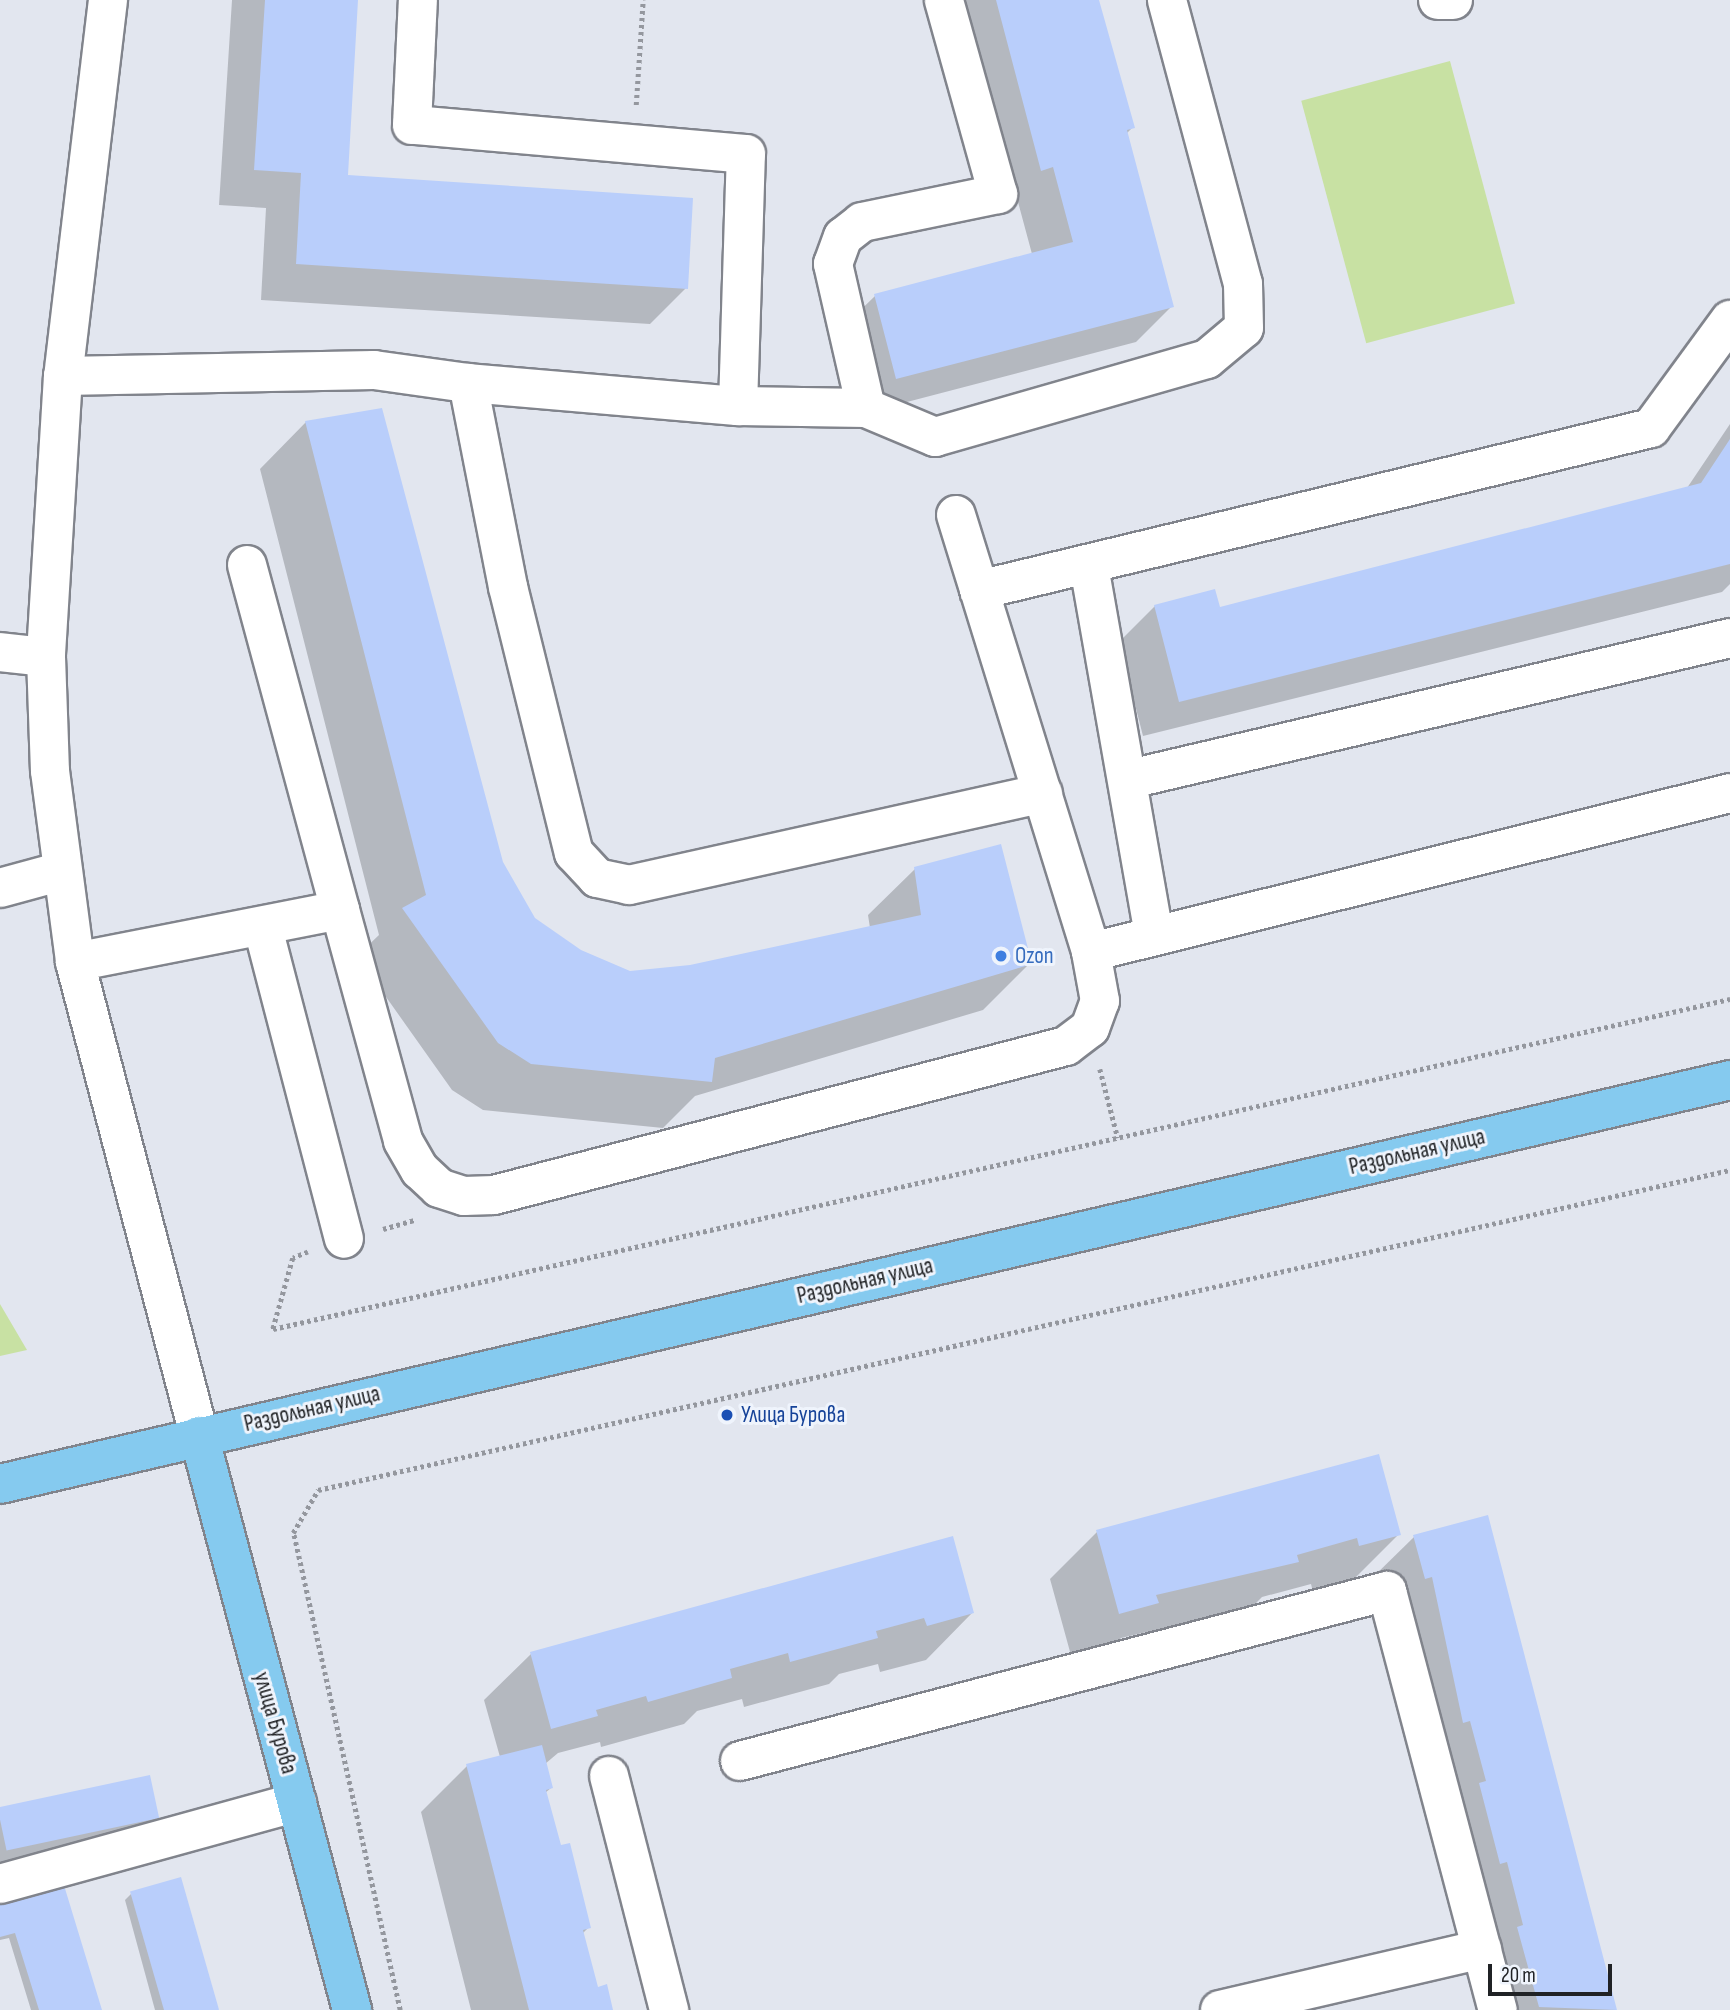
<!DOCTYPE html>
<html>
<head>
<meta charset="utf-8">
<style>
	body { margin:0 }
	#map { position:relative; width:1730px; height:2010px; overflow:hidden; background:#e2e6ef; font-family:"Sofia Sans Condensed",sans-serif }
	div>[style] { position:absolute }
	[style*='--x'] { left:calc(var(--x)*1px); top:calc(var(--y)*1px); width:calc(var(--w)*1px); rotate:calc(var(--a)*1deg) }
	.green>* { inset:0; background:#c8e1a3; transform-origin:0 0 }
	.shadow>* { inset:0; background:#0003 }
	.building>* { inset:0; background:#b9cefb; transform-origin:0 0 }
	.path>* { height:4.5px; margin-top:-2.25px; transform-origin:0; background:repeating-linear-gradient(90deg,#94979e 0 3.5px,transparent 0 7px) }
	.roads { filter:drop-shadow(2px 0 #81848c) drop-shadow(-2px 0 #81848c) drop-shadow(0 2px #81848c) drop-shadow(0 -2px #81848c) }
	.minor>* { height:38px; margin:-19px; padding:0 19px; transform-origin:19px; border-radius:19px; background:#fff }
	.major>* { height:38px; margin:-19px; padding:0 19px; transform-origin:19px; border-radius:19px; background:#85caef }
	.dots>* { width:19px; height:19px; translate:-50% -50%; box-sizing:border-box; border:4px solid #eff4fc; border-radius:50% }
	span { translate:-50% -50%; white-space:nowrap; text-align:center; line-height:1.15; -webkit-text-stroke:6px #eff4fc; paint-order:stroke }
	.shop-label { font-size:23px; color:#366cbe }
	.left { translate:0 -50%; text-align:left }
	.street-label { font-size:23px; color:#202225 }
	.transit-label { font-size:23px; color:#164399 }
	.scale { position:absolute; left:1488px; top:1964px; width:124px; height:32px; box-sizing:border-box; border:4px solid #202225; border-top:0; padding-left:9px; font-size:21px; line-height:24px; white-space:nowrap; color:#202225; -webkit-text-stroke:5px #eff4fc; paint-order:stroke }
</style>
</head>
<body>
<div id="map">
	<div class="green">
		<i style="left:1450px;top:61px;width:251px;height:154px;rotate:75deg"></i>
		<i style="clip-path:polygon(0 1304px,27px 1350px,0 1356px)"></i>
	</div>
	<div class="shadow">
		<i style="clip-path:polygon(232px 0,357px 0,346px 177px,686px 288px,650px 324px,261px 300px,266px 208px,219px 205px)"></i>
		<i style="clip-path:polygon(964px 0,1097px 0,1133px 127px,1126px 134px,1172px 306px,1136px 342px,861px 414px,839px 331px,875px 296px,1032px 254px,1018px 202px,1005px 205px,958px 25px,968px 15px)"></i>
		<i style="clip-path:polygon(306px 422px,501px 863px,534px 919px,580px 951px,630px 973px,691px 967px,870px 928px,868px 915px,915px 869px,1030px 963px,983px 1010px,695px 1096px,663px 1128px,483px 1110px,452px 1090px,357px 956px,379px 935px,260px 469px)"></i>
		<i style="clip-path:polygon(1730px 424px,1730px 584px,1722px 592px,1143px 736px,1119px 642px,1155px 606px,1218px 609px,1687px 488px)"></i>
		<i style="clip-path:polygon(1487px 1518px,1616px 2010px,1481px 2010px,1367px 1583px,1414px 1537px)"></i>
		<i style="clip-path:polygon(1097px 1532px,1399px 1534px,1352px 1581px,1313px 1592px,1311px 1584px,1262px 1597px,1251px 1608px,1121px 1638px,1110px 1649px,1072px 1659px,1050px 1579px)"></i>
		<i style="clip-path:polygon(972px 1613px,926px 1660px,880px 1672px,878px 1664px,839px 1674px,829px 1684px,744px 1707px,742px 1699px,697px 1711px,684px 1724px,601px 1747px,600px 1742px,558px 1753px,545px 1764px,551px 1788px,545px 1793px,559px 1847px,589px 1927px,582px 1934px,597px 1989px,611px 2010px,471px 2010px,421px 1812px,467px 1766px,500px 1757px,484px 1700px,531px 1654px)"></i>
		<i style="clip-path:polygon(0 1818px,157px 1818px,151px 1824px,0 1865px)"></i>
		<i style="clip-path:polygon(131px 1894px,216px 2010px,155px 2010px,125px 1900px)"></i>
		<i style="clip-path:polygon(0 1902px,100px 2010px,31px 2010px,9px 1938px,0 1940px)"></i>
	</div>
	<div class="building">
		<i style="clip-path:polygon(265px 0,358px 0,348px 175px,693px 198px,688px 289px,296px 264px,301px 173px,254px 170px)"></i>
		<i style="clip-path:polygon(996px 0,1099px 0,1135px 128px,1127px 130px,1174px 307px,896px 379px,874px 294px,1073px 242px,1053px 167px,1041px 171px)"></i>
		<i style="clip-path:polygon(382px 408px,503px 862px,535px 918px,581px 950px,630px 971px,690px 965px,921px 915px,914px 867px,1001px 844px,1032px 964px,715px 1058px,712px 1082px,531px 1064px,498px 1043px,402px 908px,426px 895px,305px 421px)"></i>
		<i style="clip-path:polygon(1730px 439px,1730px 564px,1179px 702px,1154px 605px,1215px 589px,1220px 607px,1701px 483px)"></i>
		<i style="clip-path:polygon(1379px 1454px,1401px 1535px,1359px 1546px,1357px 1538px,1297px 1555px,1299px 1562px,1156px 1595px,1159px 1603px,1119px 1614px,1096px 1530px)"></i>
		<i style="clip-path:polygon(1488px 1515px,1617px 2010px,1539px 2007px,1517px 1927px,1523px 1925px,1507px 1862px,1500px 1864px,1479px 1783px,1486px 1781px,1470px 1721px,1463px 1723px,1432px 1577px,1425px 1579px,1413px 1535px)"></i>
		<i style="clip-path:polygon(953px 1536px,974px 1613px,927px 1626px,924px 1618px,876px 1631px,878px 1638px,790px 1662px,788px 1653px,730px 1669px,732px 1678px,648px 1702px,646px 1696px,596px 1710px,598px 1716px,551px 1729px,530px 1652px)"></i>
		<i style="clip-path:polygon(542px 1745px,553px 1788px,546px 1790px,561px 1845px,570px 1843px,591px 1928px,583px 1930px,598px 1987px,607px 1984px,613px 2010px,529px 2010px,466px 1764px)"></i>
		<i style="left:150px;top:1775px;width:44px;height:156px;rotate:78deg"></i>
		<i style="left:181px;top:1877px;width:138px;height:53px;rotate:74deg"></i>
		<i style="clip-path:polygon(63px 1882px,102px 2010px,39px 2010px,15px 1933px,0 1937px,0 1901px)"></i>
	</div>
	<div class="path">
		<i style="--x:636;--y:105;--w:105;--a:-86.2"></i>
		<i style="--x:1100;--y:1069;--w:71;--a:75.4"></i>
		<i style="--x:383;--y:1229;--w:33;--a:-16"></i>
		<i style="--x:308;--y:1252;--w:16;--a:158"></i>
		<i style="--x:293;--y:1258;--w:74;--a:105.7"></i>
		<i style="--x:273;--y:1329;--w:1494;--a:-12.76"></i>
		<i style="--x:400;--y:2010;--w:489;--a:-102.6"></i>
		<i style="--x:293;--y:1533;--w:50;--a:-59.8"></i>
		<i style="--x:318;--y:1490;--w:1448;--a:-12.77"></i>
	</div>
	<div class="roads">
		<div class="minor">
			<i style="--x:108;--y:0;--w:379;--a:96.8"></i>
			<i style="--x:63;--y:376;--w:282;--a:93.5"></i>
			<i style="--x:46;--y:657;--w:114;--a:88"></i>
			<i style="--x:50;--y:771;--w:193;--a:82.5"></i>
			<i style="--x:75;--y:962;--w:490;--a:75.3"></i>
			<i style="--x:1438;--y:0;--w:15;--a:0"></i>
			<i style="--x:63;--y:376;--w:311;--a:-1.1"></i>
			<i style="--x:374;--y:370;--w:95;--a:7.9"></i>
			<i style="--x:468;--y:383;--w:271;--a:4.9"></i>
			<i style="--x:738;--y:406;--w:252;--a:-88.2"></i>
			<i style="--x:746;--y:154;--w:335;--a:-175"></i>
			<i style="--x:412;--y:125;--w:125;--a:-87.3"></i>
			<i style="--x:468;--y:383;--w:208;--a:78.9"></i>
			<i style="--x:508;--y:587;--w:274;--a:76.1"></i>
			<i style="--x:574;--y:853;--w:34;--a:47"></i>
			<i style="--x:597;--y:878;--w:33;--a:12"></i>
			<i style="--x:629;--y:885;--w:424;--a:-12.5"></i>
			<i style="--x:738;--y:406;--w:128;--a:0.9"></i>
			<i style="--x:866;--y:408;--w:75;--a:22.8"></i>
			<i style="--x:935;--y:437;--w:283;--a:-16"></i>
			<i style="--x:1207;--y:359;--w:48;--a:-40"></i>
			<i style="--x:1244;--y:328;--w:44;--a:-91.3"></i>
			<i style="--x:1243;--y:284;--w:294;--a:-105"></i>
			<i style="--x:866;--y:408;--w:148;--a:-102.9"></i>
			<i style="--x:833;--y:264;--w:29;--a:-70"></i>
			<i style="--x:843;--y:237;--w:24;--a:-38"></i>
			<i style="--x:862;--y:222;--w:139;--a:-11.6"></i>
			<i style="--x:998;--y:194;--w:201;--a:-105.6"></i>
			<i style="--x:956;--y:515;--w:457;--a:72.8"></i>
			<i style="--x:247;--y:565;--w:357;--a:74.9"></i>
			<i style="--x:1089;--y:566;--w:373;--a:80"></i>
			<i style="--x:979;--y:590;--w:691;--a:-13.55"></i>
			<i style="--x:1651;--y:428;--w:134;--a:-53.8"></i>
			<i style="--x:0;--y:652;--w:46;--a:6.2"></i>
			<i style="--x:1130;--y:779;--w:616;--a:-13.22"></i>
			<i style="--x:0;--y:888;--w:64;--a:-15.3"></i>
			<i style="--x:263;--y:928;--w:321;--a:75.4"></i>
			<i style="--x:75;--y:962;--w:270;--a:-11.1"></i>
			<i style="--x:340;--y:910;--w:239;--a:74.7"></i>
			<i style="--x:403;--y:1141;--w:34;--a:60"></i>
			<i style="--x:420;--y:1170;--w:26;--a:43"></i>
			<i style="--x:439;--y:1188;--w:26;--a:18"></i>
			<i style="--x:464;--y:1196;--w:30;--a:-2"></i>
			<i style="--x:494;--y:1195;--w:591;--a:-14.6"></i>
			<i style="--x:1066;--y:1046;--w:30;--a:-37"></i>
			<i style="--x:1090;--y:1028;--w:29;--a:-70"></i>
			<i style="--x:1100;--y:1001;--w:50;--a:-100.4"></i>
			<i style="--x:1091;--y:952;--w:658;--a:-13.97"></i>
			<i style="--x:740;--y:1761;--w:669;--a:-14.72"></i>
			<i style="--x:1387;--y:1591;--w:433;--a:75.2"></i>
			<i style="--x:609;--y:1776;--w:242;--a:75.6"></i>
			<i style="--x:0;--y:1884;--w:308;--a:-15.4"></i>
			<i style="--x:1220;--y:2010;--w:269;--a:-13.1"></i>
		</div>
		<div class="major">
			<i style="--x:199;--y:1436;--w:594;--a:75.07"></i>
			<i style="--x:0;--y:1484;--w:1777;--a:-13.14"></i>
		</div>
	</div>
	<div class="dots">
		<i style="left:1001px;top:956px;background:#3f7fe0"></i>
		<i style="left:727px;top:1415px;background:#1a4fb4"></i>
	</div>
	<div class="shop-label">
		<span class="left" style="left:1015px;top:956px">Ozon</span>
	</div>
	<div class="street-label">
		<span style="left:1417px;top:1152px;rotate:-13deg">Раздольная улица</span>
		<span style="left:865px;top:1281px;rotate:-13deg">Раздольная улица</span>
		<span style="left:312px;top:1409px;rotate:-13deg">Раздольная улица</span>
		<span style="left:275px;top:1723px;rotate:74deg">улица Бурова</span>
	</div>
	<div class="transit-label">
		<span class="left" style="left:741px;top:1415px">Улица Бурова</span>
	</div>
	<div class="scale">20 m</div>
</div>
</body>
</html>
